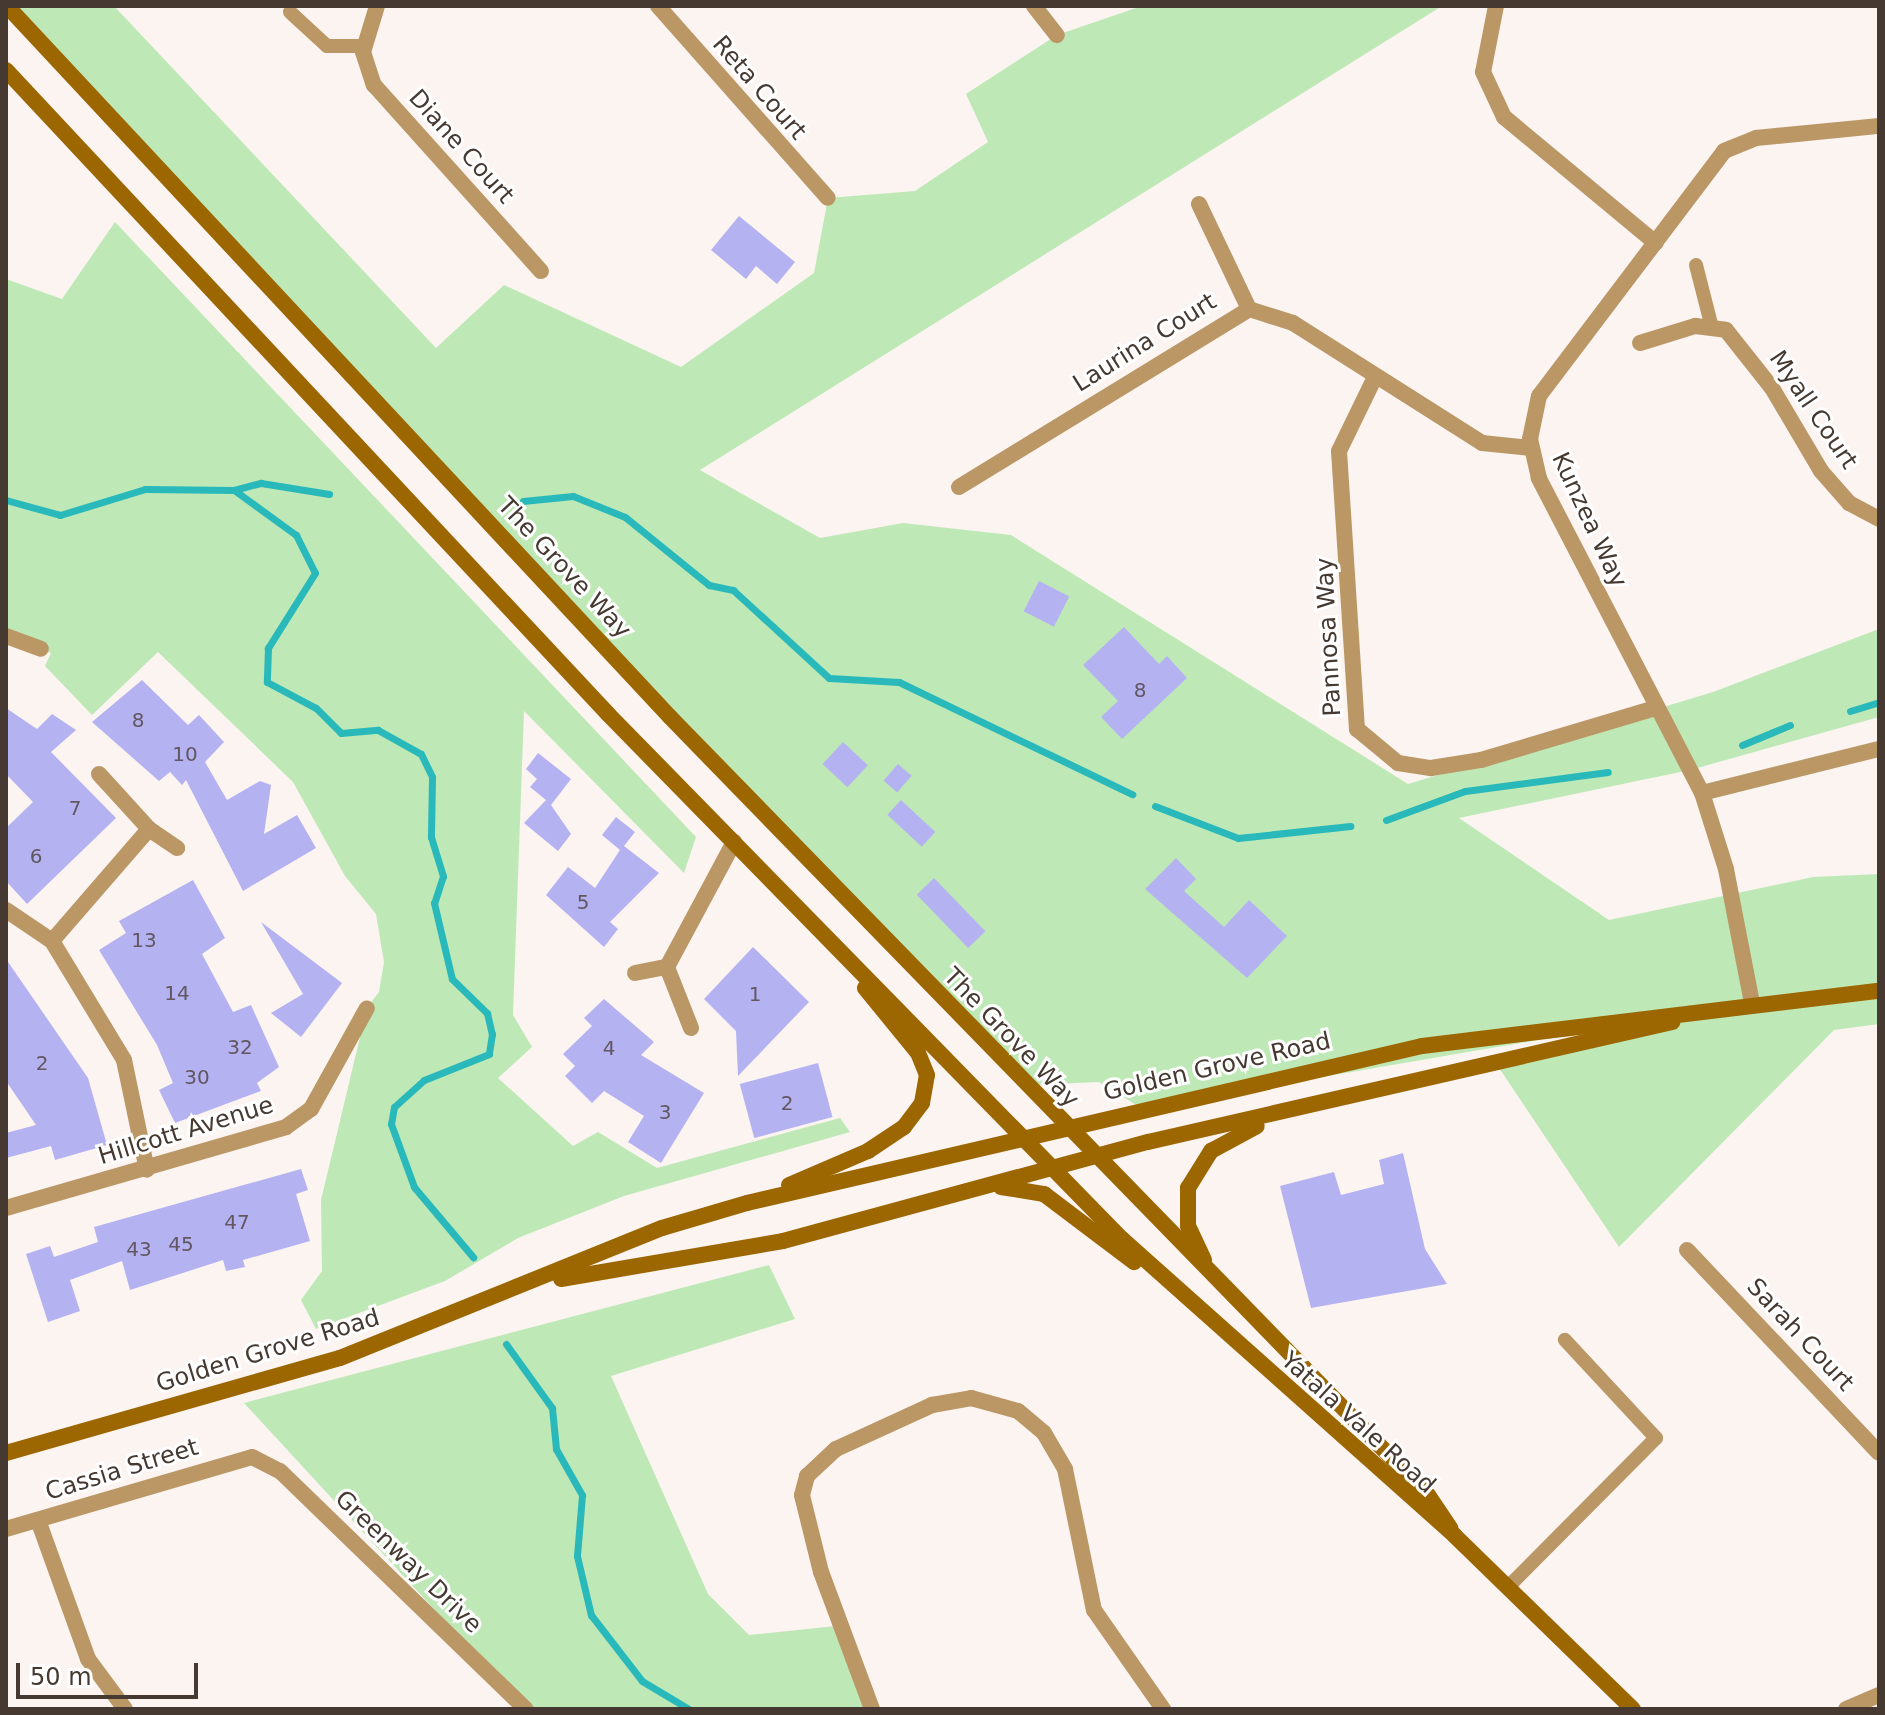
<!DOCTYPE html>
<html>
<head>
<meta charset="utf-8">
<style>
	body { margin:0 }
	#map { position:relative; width:1885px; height:1715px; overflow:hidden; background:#fbf4f1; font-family:"DejaVu Sans",sans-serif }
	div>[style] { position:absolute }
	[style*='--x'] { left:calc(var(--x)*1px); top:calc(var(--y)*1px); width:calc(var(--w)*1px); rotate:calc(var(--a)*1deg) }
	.green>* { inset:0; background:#bfe8b7 }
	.stream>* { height:7px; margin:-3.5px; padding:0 3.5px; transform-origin:3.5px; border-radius:3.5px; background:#2ab9bb }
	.building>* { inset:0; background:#b5b2f2; transform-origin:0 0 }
	.service>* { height:14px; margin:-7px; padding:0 7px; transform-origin:7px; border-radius:7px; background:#bb9766 }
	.minor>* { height:16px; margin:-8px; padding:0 8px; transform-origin:8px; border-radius:8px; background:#bb9766 }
	.secondary>* { height:16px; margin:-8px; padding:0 8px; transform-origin:8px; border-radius:8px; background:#9c6700 }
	span { translate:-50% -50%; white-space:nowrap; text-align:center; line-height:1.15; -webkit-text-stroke:6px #fff; paint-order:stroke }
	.number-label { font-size:20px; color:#615761 }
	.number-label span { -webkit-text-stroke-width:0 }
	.street-label { font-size:24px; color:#453931 }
	.frame { position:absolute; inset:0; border:8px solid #453931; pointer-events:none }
	.scale { position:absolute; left:16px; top:1663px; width:182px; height:36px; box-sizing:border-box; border:4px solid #453931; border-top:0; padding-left:10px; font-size:24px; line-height:28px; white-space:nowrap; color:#453931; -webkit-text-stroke:6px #fff; paint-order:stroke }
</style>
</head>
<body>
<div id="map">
	<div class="green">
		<i style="clip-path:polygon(8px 6px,114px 6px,436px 348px,504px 285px,681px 367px,814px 273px,828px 198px,915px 191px,988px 142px,966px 94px,1057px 35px,1142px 6px,1442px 6px,700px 470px,820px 538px,903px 523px,1011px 535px,1408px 784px,1713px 692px,1879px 629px,1879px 717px,1690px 770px,1459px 818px,1609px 920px,1813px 877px,1879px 874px,1879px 1024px,1834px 1030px,1619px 1247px,1497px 1065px,1719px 1009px,1141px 1108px,1099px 1082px,1028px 1085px)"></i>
		<i style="clip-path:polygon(115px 222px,696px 837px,684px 873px,524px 711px,513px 1015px,532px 1047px,498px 1078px,573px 1146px,598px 1132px,657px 1168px,840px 1118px,850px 1132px,624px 1196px,518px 1238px,445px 1281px,316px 1329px,301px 1300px,322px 1271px,321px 1200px,367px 1008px,379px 992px,384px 962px,376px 914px,345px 876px,293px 782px,158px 652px,92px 715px,45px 666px,51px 653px,6px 636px,6px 279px,62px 299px)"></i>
		<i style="clip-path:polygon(769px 1265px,795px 1319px,611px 1376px,708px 1594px,749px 1635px,836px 1626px,872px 1709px,526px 1709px,244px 1403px)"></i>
	</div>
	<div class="stream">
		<i style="--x:234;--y:490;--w:28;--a:-15"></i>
		<i style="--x:261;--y:483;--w:69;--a:9.2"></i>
		<i style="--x:6;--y:500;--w:56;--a:15.5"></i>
		<i style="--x:60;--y:515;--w:89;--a:-17"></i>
		<i style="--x:145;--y:489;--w:89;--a:0.6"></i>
		<i style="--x:234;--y:490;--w:77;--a:36"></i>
		<i style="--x:296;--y:535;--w:42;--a:63.4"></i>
		<i style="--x:315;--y:573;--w:89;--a:122.1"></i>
		<i style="--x:268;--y:648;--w:34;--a:92"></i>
		<i style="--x:267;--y:682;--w:55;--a:28"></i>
		<i style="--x:316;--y:708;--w:35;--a:45"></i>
		<i style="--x:341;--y:733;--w:37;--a:-5"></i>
		<i style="--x:378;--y:730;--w:49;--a:29.2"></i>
		<i style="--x:421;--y:754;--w:25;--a:64"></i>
		<i style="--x:432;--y:777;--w:60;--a:91"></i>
		<i style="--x:431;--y:837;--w:41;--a:72.9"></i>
		<i style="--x:443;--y:876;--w:28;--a:108"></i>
		<i style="--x:434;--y:903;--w:78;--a:76.7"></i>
		<i style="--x:452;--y:979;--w:49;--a:44.2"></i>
		<i style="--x:487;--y:1013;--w:22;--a:77"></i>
		<i style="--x:492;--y:1034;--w:20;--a:99"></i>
		<i style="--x:489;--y:1054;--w:70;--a:158.2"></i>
		<i style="--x:424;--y:1080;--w:40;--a:138"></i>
		<i style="--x:394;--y:1107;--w:17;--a:100"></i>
		<i style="--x:391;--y:1124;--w:67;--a:69.9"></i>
		<i style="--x:414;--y:1187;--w:92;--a:49.9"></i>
		<i style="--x:523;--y:501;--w:50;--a:-5.7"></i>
		<i style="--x:573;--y:496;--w:56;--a:22"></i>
		<i style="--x:625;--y:517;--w:108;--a:39"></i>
		<i style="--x:709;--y:585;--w:25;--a:12"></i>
		<i style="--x:733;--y:590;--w:130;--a:42.5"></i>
		<i style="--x:829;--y:678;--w:70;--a:3.3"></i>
		<i style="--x:899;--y:682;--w:259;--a:25.7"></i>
		<i style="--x:1850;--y:711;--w:30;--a:-17"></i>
		<i style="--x:1742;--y:745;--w:52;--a:-22.6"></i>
		<i style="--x:1155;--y:806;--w:89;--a:21.1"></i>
		<i style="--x:1238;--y:838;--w:113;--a:-6.1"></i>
		<i style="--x:1386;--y:820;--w:84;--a:-20.2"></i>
		<i style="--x:1465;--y:791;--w:144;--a:-7.6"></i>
		<i style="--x:506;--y:1344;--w:79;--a:54.3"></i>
		<i style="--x:552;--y:1408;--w:41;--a:84.4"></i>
		<i style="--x:556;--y:1449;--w:53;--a:60.5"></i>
		<i style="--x:582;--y:1495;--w:61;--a:94.7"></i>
		<i style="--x:577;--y:1556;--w:61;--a:76.7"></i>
		<i style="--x:591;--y:1615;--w:83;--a:52.3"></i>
		<i style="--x:642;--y:1681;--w:55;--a:30.8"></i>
	</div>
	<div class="building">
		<i style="clip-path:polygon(739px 216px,795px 262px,777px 284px,756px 266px,746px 279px,711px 250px)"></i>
		<i style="left:1039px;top:581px;width:34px;height:34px;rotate:27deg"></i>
		<i style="clip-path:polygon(1124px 627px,1159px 664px,1167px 656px,1187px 678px,1122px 739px,1101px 717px,1118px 701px,1083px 665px)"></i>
		<i style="clip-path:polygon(142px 680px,188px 725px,199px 715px,224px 742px,205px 762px,227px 800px,260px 781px,271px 785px,264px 834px,297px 815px,316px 848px,243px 891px,186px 780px,182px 785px,170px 772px,159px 781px,92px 722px)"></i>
		<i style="clip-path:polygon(6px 708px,37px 729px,52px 714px,76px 730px,51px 752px,116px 818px,27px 904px,6px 881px,6px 828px,33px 802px,6px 774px)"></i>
		<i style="left:843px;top:742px;width:34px;height:30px;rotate:43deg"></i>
		<i style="clip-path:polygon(538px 753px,571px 779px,551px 805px,571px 834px,558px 851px,524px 823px,546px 800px,530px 787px,537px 779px,526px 769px)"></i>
		<i style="left:898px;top:764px;width:18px;height:22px;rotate:41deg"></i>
		<i style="left:901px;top:800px;width:47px;height:20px;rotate:43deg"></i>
		<i style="clip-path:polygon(616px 817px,635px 832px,624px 846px,659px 873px,610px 922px,618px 929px,604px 947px,546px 895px,568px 867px,595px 888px,620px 850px,602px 835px)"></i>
		<i style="clip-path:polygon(1176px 858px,1196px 879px,1184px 891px,1224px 927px,1249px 900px,1287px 936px,1247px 978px,1145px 889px)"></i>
		<i style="left:934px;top:878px;width:74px;height:24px;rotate:46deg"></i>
		<i style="clip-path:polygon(193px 880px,225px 938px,202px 954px,233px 1012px,251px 1005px,279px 1067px,257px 1083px,261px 1091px,175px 1123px,159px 1090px,173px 1083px,157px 1045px,99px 950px,126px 933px,119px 921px)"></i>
		<i style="clip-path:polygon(261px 922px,342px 983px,301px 1037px,271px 1013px,303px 994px)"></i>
		<i style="clip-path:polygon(753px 947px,809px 1002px,738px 1076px,736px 1031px,704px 999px)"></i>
		<i style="clip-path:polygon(6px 959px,88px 1078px,107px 1145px,55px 1160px,51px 1146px,6px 1158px,6px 1133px,36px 1125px,6px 1081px)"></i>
		<i style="clip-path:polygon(604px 999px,654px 1042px,641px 1055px,704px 1093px,661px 1163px,628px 1142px,644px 1116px,604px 1091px,592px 1103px,565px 1076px,575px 1066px,563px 1054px,592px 1026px,584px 1018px)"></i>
		<i style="left:818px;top:1063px;width:56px;height:81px;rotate:75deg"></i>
		<i style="clip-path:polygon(1403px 1153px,1425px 1249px,1447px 1284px,1311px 1308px,1280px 1186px,1334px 1172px,1341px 1195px,1384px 1184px,1379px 1160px)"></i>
		<i style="clip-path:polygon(301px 1169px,308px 1190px,296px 1194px,310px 1241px,243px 1260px,245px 1267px,226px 1271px,223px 1260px,130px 1290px,122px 1261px,70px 1280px,80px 1311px,48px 1322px,26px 1254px,50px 1246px,54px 1257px,98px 1242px,94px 1227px)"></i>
	</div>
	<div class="service">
		<i style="--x:290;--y:12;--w:50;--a:42.6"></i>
		<i style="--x:327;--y:46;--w:37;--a:0"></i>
		<i style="--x:1696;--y:265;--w:61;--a:75.7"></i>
		<i style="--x:1508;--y:1587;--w:210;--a:-45.2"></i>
		<i style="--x:1656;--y:1438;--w:134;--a:-132.9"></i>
	</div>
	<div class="minor">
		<i style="--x:377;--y:6;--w:48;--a:106.9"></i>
		<i style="--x:363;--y:52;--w:35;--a:72"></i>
		<i style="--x:374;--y:85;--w:250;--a:48.1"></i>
		<i style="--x:658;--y:6;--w:256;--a:48.5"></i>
		<i style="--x:1034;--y:6;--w:37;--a:52"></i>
		<i style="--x:1496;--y:6;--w:67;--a:101.1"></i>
		<i style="--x:1483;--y:72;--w:50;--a:65"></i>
		<i style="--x:1504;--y:117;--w:197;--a:39.7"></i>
		<i style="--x:1199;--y:204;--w:116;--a:64.5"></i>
		<i style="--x:1640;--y:343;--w:58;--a:-17.2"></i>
		<i style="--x:1695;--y:326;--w:31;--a:7"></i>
		<i style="--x:1726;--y:330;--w:74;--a:51.6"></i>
		<i style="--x:1772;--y:388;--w:96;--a:59.4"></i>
		<i style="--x:1821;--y:471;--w:43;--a:48.8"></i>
		<i style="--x:1849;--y:503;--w:34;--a:28"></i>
		<i style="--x:1375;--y:377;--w:82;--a:115.9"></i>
		<i style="--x:1339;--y:451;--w:279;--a:86.3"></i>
		<i style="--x:1357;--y:729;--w:53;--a:39.7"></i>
		<i style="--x:1398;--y:763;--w:33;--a:9"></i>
		<i style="--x:1431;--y:768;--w:51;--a:-9.1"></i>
		<i style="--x:1481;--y:760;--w:182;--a:-16.6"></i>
		<i style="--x:959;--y:487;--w:340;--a:-31.5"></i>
		<i style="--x:1249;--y:309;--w:46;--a:17.7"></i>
		<i style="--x:1293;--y:323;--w:224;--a:32.4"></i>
		<i style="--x:1482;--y:443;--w:49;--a:5.8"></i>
		<i style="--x:6;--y:636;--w:37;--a:20"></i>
		<i style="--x:99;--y:774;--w:74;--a:47.7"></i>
		<i style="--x:149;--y:829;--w:148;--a:130.9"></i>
		<i style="--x:52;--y:941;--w:139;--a:58.8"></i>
		<i style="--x:124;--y:1060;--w:112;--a:78.2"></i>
		<i style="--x:1702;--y:793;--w:182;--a:-14"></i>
		<i style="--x:149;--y:829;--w:34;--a:34"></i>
		<i style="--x:6;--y:910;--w:55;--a:34"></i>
		<i style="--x:635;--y:973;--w:33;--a:-11"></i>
		<i style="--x:1752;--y:1003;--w:136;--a:-101"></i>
		<i style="--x:1726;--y:869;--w:80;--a:-107.5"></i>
		<i style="--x:1702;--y:793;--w:355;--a:-117.4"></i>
		<i style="--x:1539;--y:478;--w:40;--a:-103"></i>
		<i style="--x:1530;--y:439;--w:44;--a:-78.2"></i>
		<i style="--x:1539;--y:396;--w:307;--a:-52.9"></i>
		<i style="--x:1724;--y:151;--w:35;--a:-22"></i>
		<i style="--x:1756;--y:138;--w:124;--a:-5.6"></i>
		<i style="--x:691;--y:1028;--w:66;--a:-111.5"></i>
		<i style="--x:667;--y:967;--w:142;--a:-61.8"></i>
		<i style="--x:6;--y:1208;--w:291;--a:-16.1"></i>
		<i style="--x:286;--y:1127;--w:31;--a:-36"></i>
		<i style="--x:311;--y:1109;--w:115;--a:-61"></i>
		<i style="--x:1687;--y:1250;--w:279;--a:46.6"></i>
		<i style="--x:38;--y:1520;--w:148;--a:70.2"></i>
		<i style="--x:88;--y:1659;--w:62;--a:53.5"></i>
		<i style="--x:6;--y:1529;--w:256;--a:-16.3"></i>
		<i style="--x:252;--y:1457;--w:31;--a:27"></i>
		<i style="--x:280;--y:1471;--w:342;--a:44.1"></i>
		<i style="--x:872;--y:1709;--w:146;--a:-110.4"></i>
		<i style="--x:821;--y:1572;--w:79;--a:-103.9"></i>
		<i style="--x:802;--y:1495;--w:20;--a:-75"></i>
		<i style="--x:807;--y:1476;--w:40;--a:-43"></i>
		<i style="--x:836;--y:1449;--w:106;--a:-24.6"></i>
		<i style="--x:932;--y:1405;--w:40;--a:-10"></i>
		<i style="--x:971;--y:1398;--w:49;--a:15.5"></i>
		<i style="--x:1018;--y:1411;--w:34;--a:40"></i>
		<i style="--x:1044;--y:1433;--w:42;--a:59.7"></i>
		<i style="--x:1065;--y:1469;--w:144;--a:78.4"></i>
		<i style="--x:1094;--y:1610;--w:121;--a:55.1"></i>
		<i style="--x:1846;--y:1709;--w:36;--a:-23"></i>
	</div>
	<div class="secondary">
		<i style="--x:7;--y:6;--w:972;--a:47"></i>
		<i style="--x:670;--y:717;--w:1086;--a:45.75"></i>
		<i style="--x:1428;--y:1495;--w:40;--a:56"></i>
		<i style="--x:6;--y:70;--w:882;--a:46.93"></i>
		<i style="--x:608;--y:714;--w:735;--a:45.61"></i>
		<i style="--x:1122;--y:1239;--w:446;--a:41.7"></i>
		<i style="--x:1455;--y:1536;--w:248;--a:44.2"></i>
		<i style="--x:789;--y:1185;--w:86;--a:-23.3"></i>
		<i style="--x:868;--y:1151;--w:43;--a:-33.7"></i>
		<i style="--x:904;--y:1127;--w:30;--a:-53"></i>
		<i style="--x:922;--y:1103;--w:28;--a:-80"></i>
		<i style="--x:927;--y:1075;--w:24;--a:-112"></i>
		<i style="--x:918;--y:1053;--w:84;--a:-129.2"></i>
		<i style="--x:1001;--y:1187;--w:44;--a:9.2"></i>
		<i style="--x:1044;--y:1194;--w:113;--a:37.1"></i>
		<i style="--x:1204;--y:1260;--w:38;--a:-115"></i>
		<i style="--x:1188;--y:1226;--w:38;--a:-90"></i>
		<i style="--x:1188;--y:1188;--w:44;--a:-58.1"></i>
		<i style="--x:1211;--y:1151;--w:52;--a:-28.5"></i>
		<i style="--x:561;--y:1279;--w:225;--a:-9.7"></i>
		<i style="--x:783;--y:1241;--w:378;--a:-15.2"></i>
		<i style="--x:1148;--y:1142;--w:538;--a:-12.9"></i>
		<i style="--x:6;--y:1453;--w:347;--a:-15.9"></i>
		<i style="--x:340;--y:1358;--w:347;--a:-22"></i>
		<i style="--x:662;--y:1228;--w:89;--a:-16.4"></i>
		<i style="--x:747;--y:1203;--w:693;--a:-13.09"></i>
		<i style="--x:1422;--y:1046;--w:460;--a:-6.9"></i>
	</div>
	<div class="number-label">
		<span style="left:1140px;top:690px">8</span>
		<span style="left:138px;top:720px">8</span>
		<span style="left:185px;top:754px">10</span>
		<span style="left:75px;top:808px">7</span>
		<span style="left:36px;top:856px">6</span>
		<span style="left:583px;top:902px">5</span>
		<span style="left:144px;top:940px">13</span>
		<span style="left:177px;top:993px">14</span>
		<span style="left:755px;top:994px">1</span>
		<span style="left:240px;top:1047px">32</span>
		<span style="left:609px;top:1048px">4</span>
		<span style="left:42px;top:1063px">2</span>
		<span style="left:197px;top:1077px">30</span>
		<span style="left:787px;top:1103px">2</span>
		<span style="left:665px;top:1112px">3</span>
		<span style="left:237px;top:1222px">47</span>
		<span style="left:181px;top:1244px">45</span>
		<span style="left:139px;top:1249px">43</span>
	</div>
	<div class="street-label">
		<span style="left:759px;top:88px;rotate:49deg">Reta Court</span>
		<span style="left:461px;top:147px;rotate:48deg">Diane Court</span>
		<span style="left:1145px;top:343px;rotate:-32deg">Laurina Court</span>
		<span style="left:1813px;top:410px;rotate:56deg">Myall Court</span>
		<span style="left:1589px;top:520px;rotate:65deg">Kunzea Way</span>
		<span style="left:564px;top:568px;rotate:47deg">The Grove Way</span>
		<span style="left:1329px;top:637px;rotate:-93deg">Pannosa Way</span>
		<span style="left:1011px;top:1038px;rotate:46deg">The Grove Way</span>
		<span style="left:1217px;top:1067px;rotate:-13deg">Golden Grove Road</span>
		<span style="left:186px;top:1131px;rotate:-17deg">Hillcott Avenue</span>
		<span style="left:1800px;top:1335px;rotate:47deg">Sarah Court</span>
		<span style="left:268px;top:1351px;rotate:-17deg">Golden Grove Road</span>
		<span style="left:1358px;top:1423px;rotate:42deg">Yatala Vale Road</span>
		<span style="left:122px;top:1470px;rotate:-17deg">Cassia Street</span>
		<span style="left:408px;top:1562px;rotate:44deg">Greenway Drive</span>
	</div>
	<div class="frame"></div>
	<div class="scale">50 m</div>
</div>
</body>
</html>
